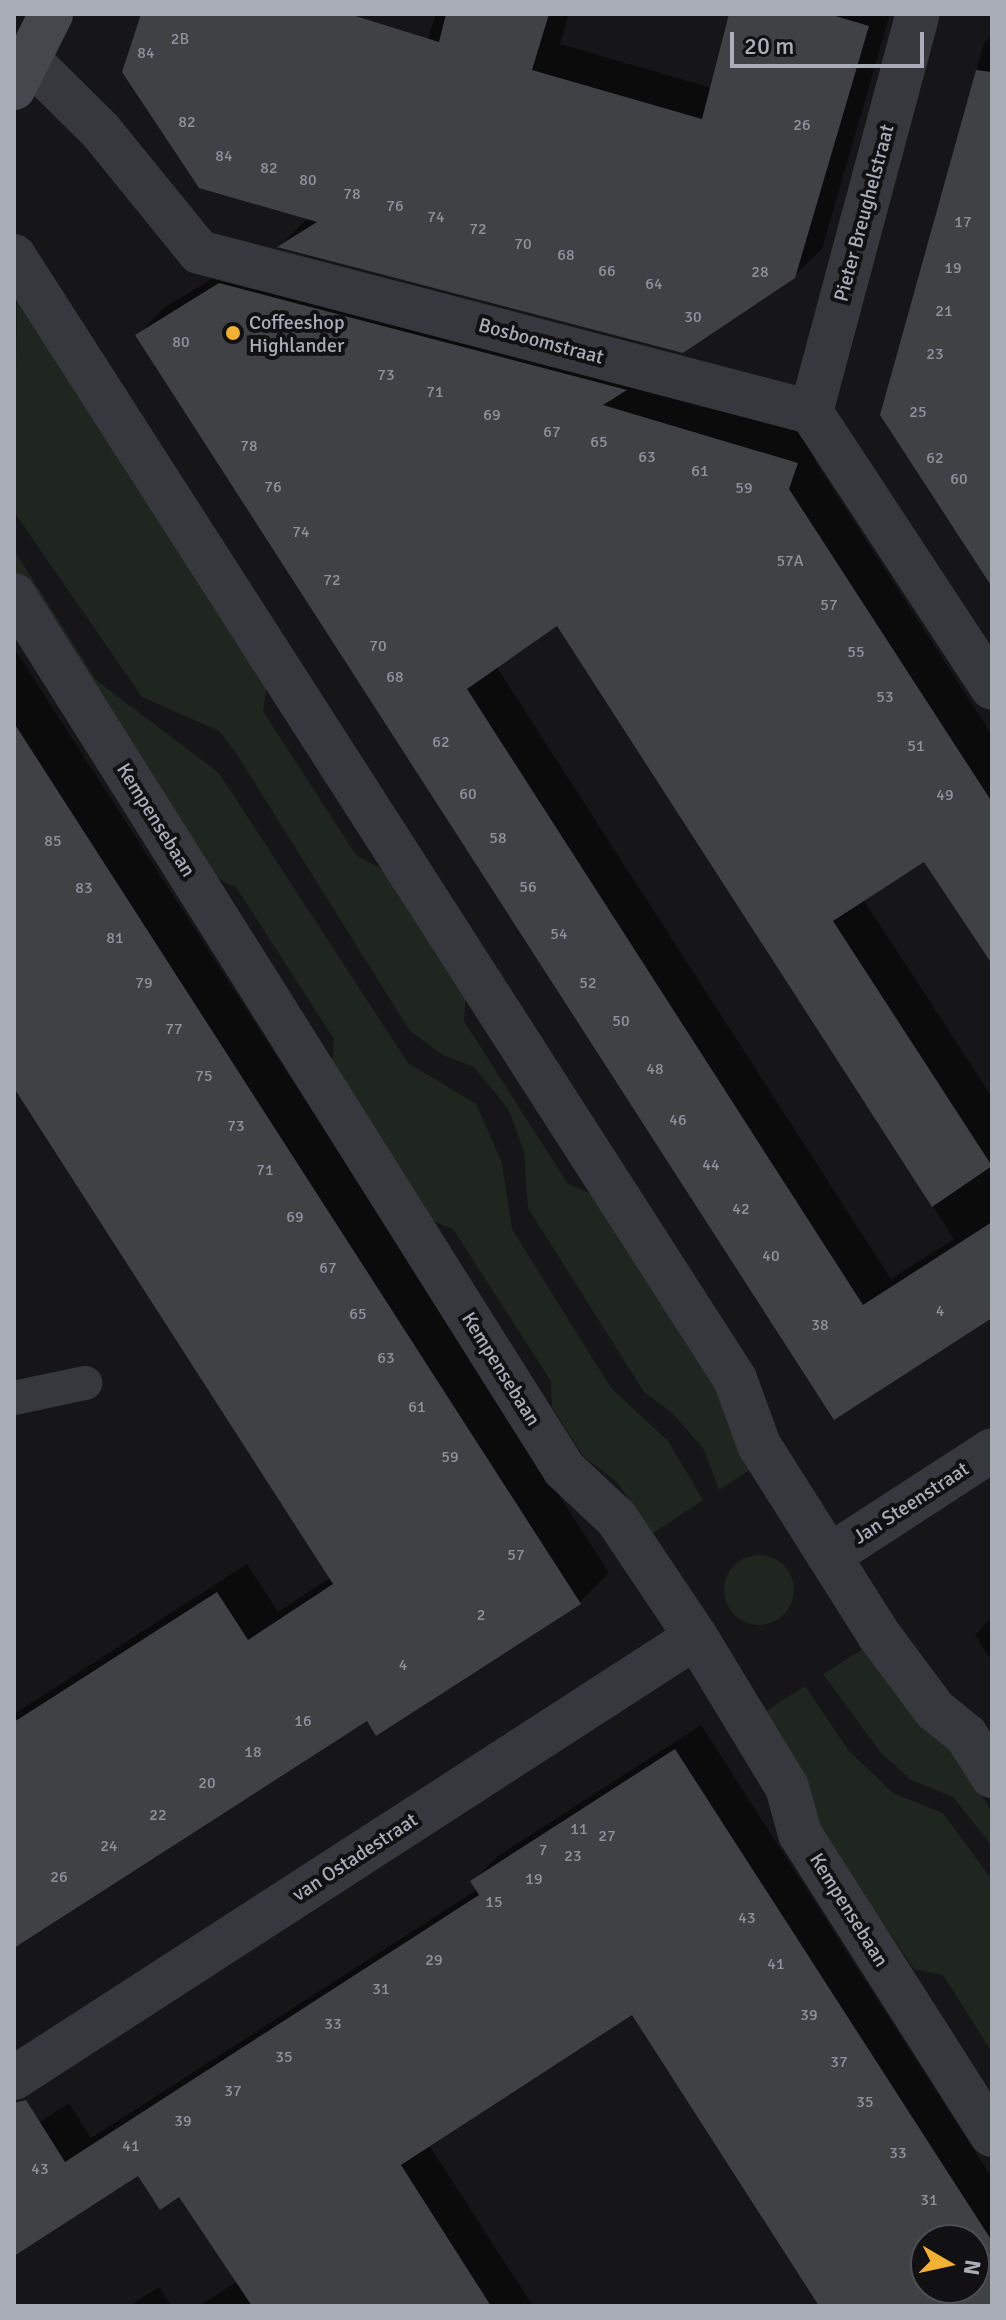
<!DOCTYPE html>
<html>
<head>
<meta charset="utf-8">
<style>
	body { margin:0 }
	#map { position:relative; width:1006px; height:2320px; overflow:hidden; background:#161618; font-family:Signika,sans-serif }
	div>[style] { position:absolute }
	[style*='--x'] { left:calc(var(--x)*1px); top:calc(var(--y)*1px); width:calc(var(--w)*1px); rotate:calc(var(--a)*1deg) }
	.green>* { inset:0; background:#1e261f }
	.round { border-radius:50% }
	.shadow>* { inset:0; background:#0007 }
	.building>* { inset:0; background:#404145 }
	.lane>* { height:34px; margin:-17px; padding:0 17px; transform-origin:17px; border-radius:17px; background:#37383d }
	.street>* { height:44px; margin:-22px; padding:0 22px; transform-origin:22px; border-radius:22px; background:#37383d }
	.secondary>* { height:44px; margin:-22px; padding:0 22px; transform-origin:22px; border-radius:22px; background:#45474d }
	.dots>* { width:22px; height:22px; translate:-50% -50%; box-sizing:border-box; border:4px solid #111113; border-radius:50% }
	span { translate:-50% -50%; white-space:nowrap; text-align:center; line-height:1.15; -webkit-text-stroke:8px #111113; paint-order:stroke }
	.number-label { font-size:16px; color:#8e929b }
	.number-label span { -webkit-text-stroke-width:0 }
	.street-label { font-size:20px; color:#a8adb8 }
	.poi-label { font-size:20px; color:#a8adb8 }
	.left { translate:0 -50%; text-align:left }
	.frame { position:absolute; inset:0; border:16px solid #a8adb8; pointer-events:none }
	.north { position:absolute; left:910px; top:2224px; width:80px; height:80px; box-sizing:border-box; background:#111113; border:2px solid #4d4f55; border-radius:50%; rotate:99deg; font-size:22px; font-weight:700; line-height:32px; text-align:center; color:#a8adb8 }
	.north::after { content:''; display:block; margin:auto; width:28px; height:36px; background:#f2b134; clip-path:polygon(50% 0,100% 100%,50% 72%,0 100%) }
	.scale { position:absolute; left:730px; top:32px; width:194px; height:36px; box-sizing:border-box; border:4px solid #a8adb8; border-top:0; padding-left:10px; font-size:24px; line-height:28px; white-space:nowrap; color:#a8adb8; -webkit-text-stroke:6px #111113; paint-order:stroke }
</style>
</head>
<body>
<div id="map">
	<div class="green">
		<i style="clip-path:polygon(17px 302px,267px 685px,263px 711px,356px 855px,388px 873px,466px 994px,464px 1021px,568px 1184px,594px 1195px,724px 1399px,753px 1468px,719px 1490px,703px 1448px,672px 1413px,644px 1392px,528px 1208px,524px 1152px,509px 1110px,474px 1067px,443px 1055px,410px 1031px,236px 753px,219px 731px,142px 697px,14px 512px)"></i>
		<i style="clip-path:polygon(14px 550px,96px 680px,219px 773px,408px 1063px,476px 1104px,502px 1163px,512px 1229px,611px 1388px,668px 1441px,703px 1500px,652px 1534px,617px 1482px,584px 1457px,552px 1407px,551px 1381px,453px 1229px,426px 1218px,332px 1067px,334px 1039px,236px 887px,207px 874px,14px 575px)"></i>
		<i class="round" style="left:724px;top:1555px;width:70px;height:70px"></i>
		<i style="clip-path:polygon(868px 1646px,943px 1736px,992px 1812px,992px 1846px,953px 1797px,911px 1780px,881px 1753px,823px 1674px)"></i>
		<i style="clip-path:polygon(805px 1686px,849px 1751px,893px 1793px,943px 1813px,992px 1880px,992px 2052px,943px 1975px,914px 1969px,814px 1821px,809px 1786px,766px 1711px)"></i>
	</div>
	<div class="shadow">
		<i style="clip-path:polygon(436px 14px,569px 14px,560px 44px,712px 88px,731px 14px,890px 14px,822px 249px,794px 276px,281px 245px,306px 220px,360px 186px,377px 191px)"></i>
		<i style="clip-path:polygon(992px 36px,992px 584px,882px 415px,984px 43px)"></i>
		<i style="clip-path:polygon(evenodd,247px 257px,823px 436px,815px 461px,992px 735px,992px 963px,925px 860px,863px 899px,992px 1097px,992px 1316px,835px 1418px,138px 335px,164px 308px,247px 257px,557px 623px,954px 1239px,891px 1279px,496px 666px,557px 623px)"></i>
		<i style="clip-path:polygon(14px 648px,609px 1573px,580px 1602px,368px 1719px,14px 1946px,14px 1714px,247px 1564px,278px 1612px,331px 1577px,14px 1084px)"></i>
		<i style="clip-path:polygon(992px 1617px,992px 1661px,975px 1635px)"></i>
		<i style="clip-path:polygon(evenodd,701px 1725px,992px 2178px,992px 2306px,821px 2306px,633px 2012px,429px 2145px,533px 2306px,199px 2306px,238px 2281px,179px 2195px,139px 2173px,14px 2254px,14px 2139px,69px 2103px,91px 2138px,478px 1889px,473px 1881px,498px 1856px,701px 1725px,926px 2240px,974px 2240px,974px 2288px,926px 2288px,926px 2240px)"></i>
		<i style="clip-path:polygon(159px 2287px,172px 2306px,129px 2306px)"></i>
	</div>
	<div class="building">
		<i style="clip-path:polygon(141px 14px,349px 14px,439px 42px,446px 14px,549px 14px,532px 70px,702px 119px,729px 14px,829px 14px,869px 26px,795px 278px,683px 353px,277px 247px,317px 222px,199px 188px,122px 72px)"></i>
		<i style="clip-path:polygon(976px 70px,992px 72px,992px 587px,880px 415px)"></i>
		<i style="clip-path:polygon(219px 283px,627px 390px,603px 405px,798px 463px,789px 489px,992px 802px,992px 964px,924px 862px,833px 921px,992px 1166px,932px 1207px,557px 626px,467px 689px,863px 1305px,992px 1222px,992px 1318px,834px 1420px,135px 335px)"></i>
		<i style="clip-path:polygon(14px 723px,581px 1604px,376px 1736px,367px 1721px,14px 1948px,14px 1722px,217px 1592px,248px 1640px,333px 1584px,14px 1088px)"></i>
		<i style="clip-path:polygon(evenodd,675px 1749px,992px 2241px,992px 2306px,819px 2306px,632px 2015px,401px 2165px,491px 2306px,252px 2306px,179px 2197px,160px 2210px,138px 2176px,14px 2256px,14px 2103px,26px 2100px,65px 2162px,479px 1895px,470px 1881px,675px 1749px,926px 2240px,974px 2240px,974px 2288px,926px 2288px,926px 2240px)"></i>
	</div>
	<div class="lane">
		<i style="--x:14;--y:1398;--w:73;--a:-11.9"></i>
	</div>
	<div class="street">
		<i style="--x:31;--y:62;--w:97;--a:44.6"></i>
		<i style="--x:100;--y:130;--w:157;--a:50.9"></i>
		<i style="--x:199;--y:252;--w:633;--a:14.65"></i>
		<i style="--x:811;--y:412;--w:330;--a:56.7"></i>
		<i style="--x:14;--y:256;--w:1335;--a:57.3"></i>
		<i style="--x:735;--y:1379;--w:70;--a:70"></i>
		<i style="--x:759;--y:1445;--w:225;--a:57.7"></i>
		<i style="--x:879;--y:1635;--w:94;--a:53.3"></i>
		<i style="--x:935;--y:1710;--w:40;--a:39"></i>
		<i style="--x:966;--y:1735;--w:49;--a:57.6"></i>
		<i style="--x:811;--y:412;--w:412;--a:-75"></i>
		<i style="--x:14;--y:595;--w:1033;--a:57.82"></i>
		<i style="--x:564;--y:1469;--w:73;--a:43.3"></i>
		<i style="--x:617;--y:1519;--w:142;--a:56.2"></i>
		<i style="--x:696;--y:1637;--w:175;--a:58.8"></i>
		<i style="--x:787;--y:1787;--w:49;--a:74.5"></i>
		<i style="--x:800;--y:1834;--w:357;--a:57.5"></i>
		<i style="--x:829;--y:1556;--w:194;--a:-33"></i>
		<i style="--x:14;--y:2078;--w:812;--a:-32.89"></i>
	</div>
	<div class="secondary">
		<i style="--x:14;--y:88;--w:83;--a:-63.4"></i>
	</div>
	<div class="dots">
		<i style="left:233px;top:333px;background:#f2b134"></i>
	</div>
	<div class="number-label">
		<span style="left:180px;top:39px">2B</span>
		<span style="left:146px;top:53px">84</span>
		<span style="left:187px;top:122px">82</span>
		<span style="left:802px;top:125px">26</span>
		<span style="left:224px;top:156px">84</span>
		<span style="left:269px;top:168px">82</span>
		<span style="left:308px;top:180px">80</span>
		<span style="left:352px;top:194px">78</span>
		<span style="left:395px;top:206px">76</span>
		<span style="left:436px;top:217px">74</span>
		<span style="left:963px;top:222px">17</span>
		<span style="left:478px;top:229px">72</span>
		<span style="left:523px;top:244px">70</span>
		<span style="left:566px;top:255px">68</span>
		<span style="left:953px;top:268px">19</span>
		<span style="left:607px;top:271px">66</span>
		<span style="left:760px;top:272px">28</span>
		<span style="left:654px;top:284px">64</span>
		<span style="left:944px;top:311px">21</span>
		<span style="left:693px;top:317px">30</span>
		<span style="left:181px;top:342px">80</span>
		<span style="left:935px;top:354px">23</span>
		<span style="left:386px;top:375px">73</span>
		<span style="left:435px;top:392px">71</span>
		<span style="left:918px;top:412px">25</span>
		<span style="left:492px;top:415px">69</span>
		<span style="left:552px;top:432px">67</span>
		<span style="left:599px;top:442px">65</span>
		<span style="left:249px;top:446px">78</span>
		<span style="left:647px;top:457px">63</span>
		<span style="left:935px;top:458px">62</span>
		<span style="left:700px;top:471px">61</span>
		<span style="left:959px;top:479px">60</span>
		<span style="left:273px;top:487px">76</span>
		<span style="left:744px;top:488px">59</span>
		<span style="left:301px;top:532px">74</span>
		<span style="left:790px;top:561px">57A</span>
		<span style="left:332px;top:580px">72</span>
		<span style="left:829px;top:605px">57</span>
		<span style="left:378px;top:646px">70</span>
		<span style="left:856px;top:652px">55</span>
		<span style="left:395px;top:677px">68</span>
		<span style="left:885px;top:697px">53</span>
		<span style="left:441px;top:742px">62</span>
		<span style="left:916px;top:746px">51</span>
		<span style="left:468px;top:794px">60</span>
		<span style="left:945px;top:795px">49</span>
		<span style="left:498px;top:838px">58</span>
		<span style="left:53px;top:841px">85</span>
		<span style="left:528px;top:887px">56</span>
		<span style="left:84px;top:888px">83</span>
		<span style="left:559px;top:934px">54</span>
		<span style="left:115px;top:938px">81</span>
		<span style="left:144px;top:983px">79</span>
		<span style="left:588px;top:983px">52</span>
		<span style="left:621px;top:1021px">50</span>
		<span style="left:174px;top:1029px">77</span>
		<span style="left:655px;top:1069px">48</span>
		<span style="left:204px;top:1076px">75</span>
		<span style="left:678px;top:1120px">46</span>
		<span style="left:236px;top:1126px">73</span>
		<span style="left:711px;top:1165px">44</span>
		<span style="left:265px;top:1170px">71</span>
		<span style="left:741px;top:1209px">42</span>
		<span style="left:295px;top:1217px">69</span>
		<span style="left:771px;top:1256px">40</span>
		<span style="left:328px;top:1268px">67</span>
		<span style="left:940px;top:1311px">4</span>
		<span style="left:358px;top:1314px">65</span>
		<span style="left:820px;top:1325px">38</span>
		<span style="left:386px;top:1358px">63</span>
		<span style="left:417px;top:1407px">61</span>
		<span style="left:450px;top:1457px">59</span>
		<span style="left:516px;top:1555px">57</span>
		<span style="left:481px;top:1615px">2</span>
		<span style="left:403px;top:1665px">4</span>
		<span style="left:303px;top:1721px">16</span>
		<span style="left:253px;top:1752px">18</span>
		<span style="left:207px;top:1783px">20</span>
		<span style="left:158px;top:1815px">22</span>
		<span style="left:579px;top:1829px">11</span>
		<span style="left:607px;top:1836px">27</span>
		<span style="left:109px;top:1846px">24</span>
		<span style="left:543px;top:1850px">7</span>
		<span style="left:573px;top:1856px">23</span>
		<span style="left:59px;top:1877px">26</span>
		<span style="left:534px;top:1879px">19</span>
		<span style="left:494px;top:1902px">15</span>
		<span style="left:747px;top:1918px">43</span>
		<span style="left:434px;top:1960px">29</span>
		<span style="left:776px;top:1964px">41</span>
		<span style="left:381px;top:1989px">31</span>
		<span style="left:809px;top:2015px">39</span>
		<span style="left:333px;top:2024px">33</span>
		<span style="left:284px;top:2057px">35</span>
		<span style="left:839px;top:2062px">37</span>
		<span style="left:233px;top:2091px">37</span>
		<span style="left:865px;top:2102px">35</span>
		<span style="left:183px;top:2121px">39</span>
		<span style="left:131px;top:2146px">41</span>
		<span style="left:898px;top:2153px">33</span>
		<span style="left:40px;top:2169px">43</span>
		<span style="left:929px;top:2200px">31</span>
	</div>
	<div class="street-label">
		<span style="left:864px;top:213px;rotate:-75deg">Pieter Breughelstraat</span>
		<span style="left:541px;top:341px;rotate:15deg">Bosboomstraat</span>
		<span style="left:156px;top:820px;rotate:58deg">Kempensebaan</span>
		<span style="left:501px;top:1369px;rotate:58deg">Kempensebaan</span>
		<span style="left:911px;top:1503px;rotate:-33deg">Jan Steenstraat</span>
		<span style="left:355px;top:1857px;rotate:-33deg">van Ostadestraat</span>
		<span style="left:849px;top:1910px;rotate:58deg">Kempensebaan</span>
	</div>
	<div class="poi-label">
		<span class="left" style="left:249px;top:334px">Coffeeshop<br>Highlander</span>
	</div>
	<div class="frame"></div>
	<div class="north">N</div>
	<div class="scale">20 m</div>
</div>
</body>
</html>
